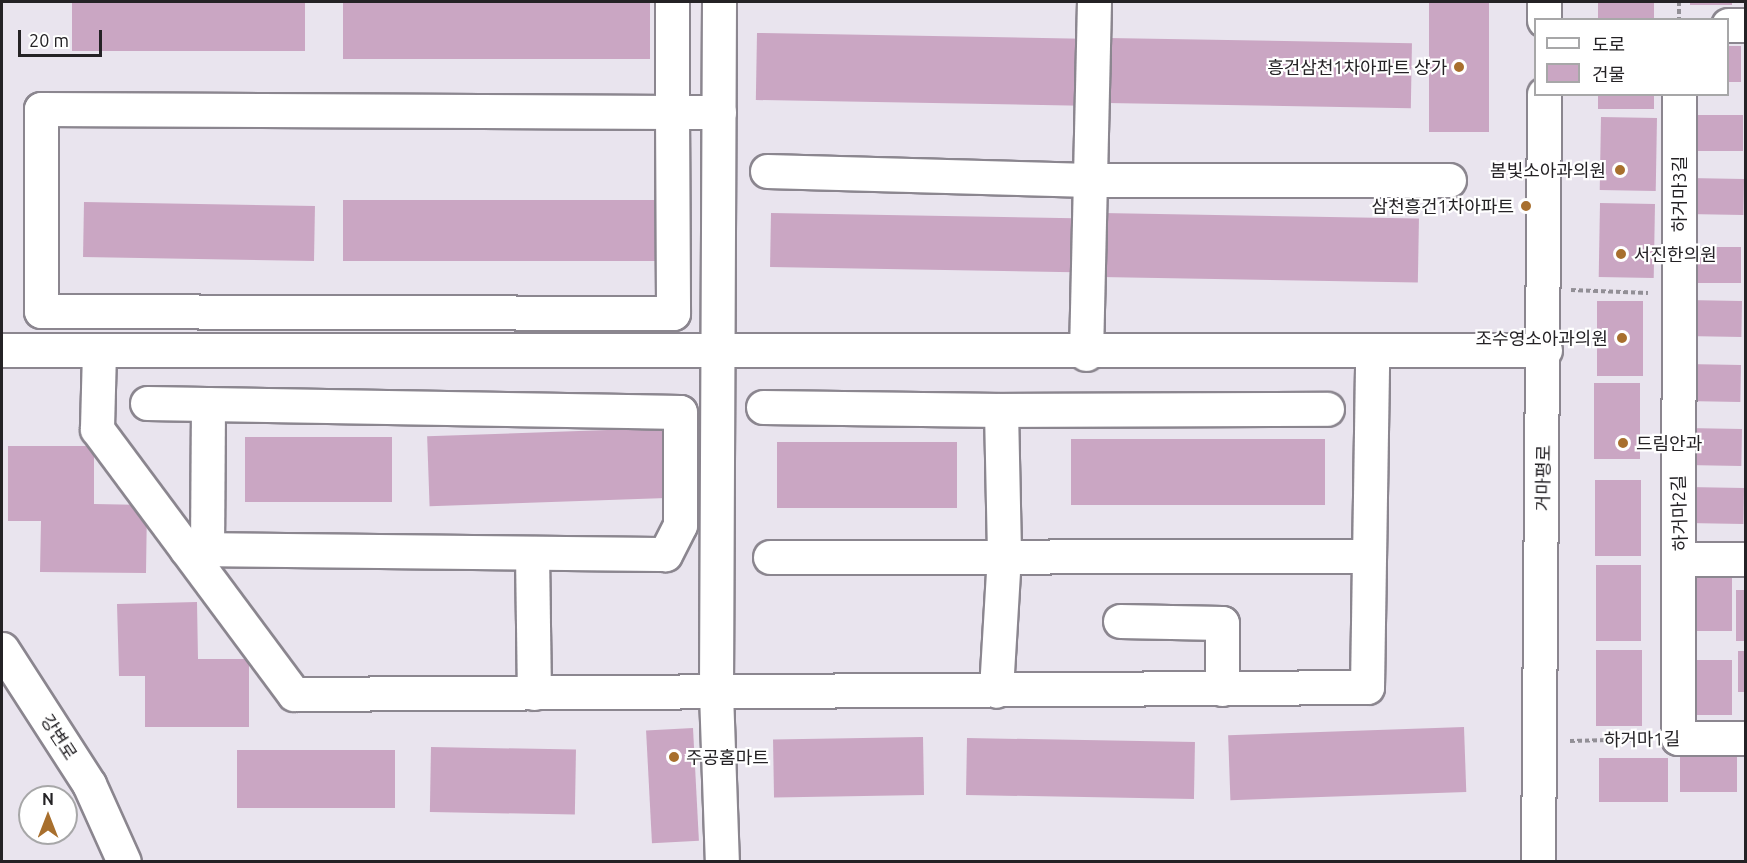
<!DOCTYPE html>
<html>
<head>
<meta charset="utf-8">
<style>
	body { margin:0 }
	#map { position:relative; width:1747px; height:863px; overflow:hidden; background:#e9e4ee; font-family:Ubuntu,"Noto Sans KR",sans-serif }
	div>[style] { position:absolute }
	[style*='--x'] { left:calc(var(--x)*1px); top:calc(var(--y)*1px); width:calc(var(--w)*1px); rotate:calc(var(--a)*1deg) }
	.building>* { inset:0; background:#caa6c3; transform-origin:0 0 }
	.path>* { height:4px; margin-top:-2px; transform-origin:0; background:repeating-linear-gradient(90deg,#928f96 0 4.5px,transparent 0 7.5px) }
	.roads { filter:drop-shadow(2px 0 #8b868f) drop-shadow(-2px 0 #8b868f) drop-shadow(0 2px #8b868f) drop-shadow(0 -2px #8b868f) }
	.minor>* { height:33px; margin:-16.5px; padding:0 16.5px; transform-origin:16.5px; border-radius:16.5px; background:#fff }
	.dots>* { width:16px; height:16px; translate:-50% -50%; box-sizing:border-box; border:3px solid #fff; border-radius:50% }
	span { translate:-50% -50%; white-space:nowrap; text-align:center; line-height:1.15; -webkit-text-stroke:4.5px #fff; paint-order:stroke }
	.poi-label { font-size:18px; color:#242225 }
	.right { translate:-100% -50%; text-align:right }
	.left { translate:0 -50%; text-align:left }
	.street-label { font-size:18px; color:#242225 }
	.frame { position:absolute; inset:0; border:3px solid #242225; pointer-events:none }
	.legend { position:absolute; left:1534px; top:18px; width:195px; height:78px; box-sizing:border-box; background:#fff; border:2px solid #a7a7a8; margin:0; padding:8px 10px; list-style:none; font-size:18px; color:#242225 }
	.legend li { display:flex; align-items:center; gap:12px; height:30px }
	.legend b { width:30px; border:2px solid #a7a7a8 }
	.north { position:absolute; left:18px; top:785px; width:60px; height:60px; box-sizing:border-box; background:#fff; border:2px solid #a7a7a8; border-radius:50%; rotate:0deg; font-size:16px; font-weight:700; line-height:24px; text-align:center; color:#242225 }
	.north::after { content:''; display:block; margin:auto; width:21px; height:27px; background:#a86f2d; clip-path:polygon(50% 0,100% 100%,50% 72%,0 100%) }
	.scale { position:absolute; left:18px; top:30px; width:84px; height:27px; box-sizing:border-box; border:3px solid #242225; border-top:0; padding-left:8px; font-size:18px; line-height:21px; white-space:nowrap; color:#242225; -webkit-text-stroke:4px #fff; paint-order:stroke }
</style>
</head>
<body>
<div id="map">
	<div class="building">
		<i style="left:72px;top:2px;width:233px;height:49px"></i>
		<i style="left:343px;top:2px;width:307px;height:57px"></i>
		<i style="left:1429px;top:2px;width:60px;height:130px"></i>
		<i style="left:1598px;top:2px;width:56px;height:18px"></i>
		<i style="left:1690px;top:2px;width:42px;height:3px"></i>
		<i style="left:757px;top:33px;width:326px;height:67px;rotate:1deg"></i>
		<i style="left:1108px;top:38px;width:304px;height:65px;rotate:1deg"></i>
		<i style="left:1728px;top:46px;width:13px;height:36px"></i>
		<i style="left:1598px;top:94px;width:56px;height:15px"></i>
		<i style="left:1687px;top:115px;width:56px;height:36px"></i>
		<i style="left:1601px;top:117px;width:56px;height:73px;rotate:1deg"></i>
		<i style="left:1688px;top:178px;width:56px;height:36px;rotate:1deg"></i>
		<i style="left:343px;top:200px;width:319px;height:61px"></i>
		<i style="left:84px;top:202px;width:231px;height:55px;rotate:1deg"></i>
		<i style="left:1600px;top:203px;width:55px;height:74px;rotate:1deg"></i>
		<i style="left:771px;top:213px;width:304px;height:54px;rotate:1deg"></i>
		<i style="left:1102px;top:213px;width:317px;height:64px;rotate:1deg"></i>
		<i style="left:1686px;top:247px;width:55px;height:36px"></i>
		<i style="left:1686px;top:300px;width:56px;height:36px;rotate:1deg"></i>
		<i style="left:1597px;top:301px;width:46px;height:75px"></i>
		<i style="left:1686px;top:364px;width:55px;height:37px;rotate:1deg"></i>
		<i style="left:1594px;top:383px;width:46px;height:76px"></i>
		<i style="left:664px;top:428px;width:70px;height:237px;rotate:88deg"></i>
		<i style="left:1686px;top:428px;width:56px;height:37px;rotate:1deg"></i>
		<i style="left:245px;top:437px;width:147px;height:65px"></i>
		<i style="left:1071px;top:439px;width:254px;height:66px"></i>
		<i style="left:777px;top:442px;width:180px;height:66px"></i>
		<i style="clip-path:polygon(8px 446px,94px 446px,94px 504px,147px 505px,146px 573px,40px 572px,41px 521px,8px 521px)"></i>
		<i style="left:1595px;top:480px;width:46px;height:76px"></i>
		<i style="left:1688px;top:487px;width:56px;height:36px;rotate:1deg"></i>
		<i style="left:1596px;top:565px;width:45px;height:76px"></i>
		<i style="left:1689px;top:566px;width:43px;height:65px"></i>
		<i style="left:1736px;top:590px;width:10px;height:51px"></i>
		<i style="clip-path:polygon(197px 602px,198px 659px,249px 659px,249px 727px,145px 727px,145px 676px,119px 676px,117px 604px)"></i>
		<i style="left:1596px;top:650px;width:46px;height:76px"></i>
		<i style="left:1738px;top:651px;width:8px;height:41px"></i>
		<i style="left:1685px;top:660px;width:47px;height:55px"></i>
		<i style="left:1464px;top:727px;width:65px;height:236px;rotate:88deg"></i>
		<i style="left:693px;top:728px;width:113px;height:47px;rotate:87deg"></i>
		<i style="left:923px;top:737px;width:58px;height:150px;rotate:89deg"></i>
		<i style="left:967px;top:738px;width:228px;height:57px;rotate:1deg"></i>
		<i style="left:431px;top:747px;width:145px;height:65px;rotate:1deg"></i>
		<i style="left:1737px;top:748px;width:44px;height:57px;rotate:90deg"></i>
		<i style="left:237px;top:750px;width:158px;height:58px"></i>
		<i style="left:1599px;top:758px;width:69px;height:44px"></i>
	</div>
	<div class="path">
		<i style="--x:1679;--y:2;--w:18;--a:90"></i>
		<i style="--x:1571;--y:290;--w:77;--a:2.2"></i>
		<i style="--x:1570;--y:741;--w:79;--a:-1.5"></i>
	</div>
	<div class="roads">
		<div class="minor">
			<i style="--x:672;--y:2;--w:110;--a:90"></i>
			<i style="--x:672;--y:112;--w:201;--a:89.7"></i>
			<i style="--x:673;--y:313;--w:632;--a:-179.82"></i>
			<i style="--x:41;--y:311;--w:202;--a:-90"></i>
			<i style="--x:41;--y:109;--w:631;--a:0.27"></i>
			<i style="--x:672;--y:112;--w:47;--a:0"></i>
			<i style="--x:719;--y:2;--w:691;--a:90.25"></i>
			<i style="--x:716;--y:693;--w:169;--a:88"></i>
			<i style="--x:1544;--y:2;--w:18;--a:90"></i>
			<i style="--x:1728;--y:25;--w:18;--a:0"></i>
			<i style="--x:1679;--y:94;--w:644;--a:90.09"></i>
			<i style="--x:1678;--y:738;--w:68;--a:0"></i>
			<i style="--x:767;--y:171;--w:323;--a:1.6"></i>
			<i style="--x:1090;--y:180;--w:359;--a:0"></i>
			<i style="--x:2;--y:350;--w:1543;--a:0"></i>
			<i style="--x:99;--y:351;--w:78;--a:91.5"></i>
			<i style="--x:97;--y:429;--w:330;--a:53.4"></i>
			<i style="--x:294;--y:694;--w:1073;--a:-0.37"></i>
			<i style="--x:1367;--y:687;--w:333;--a:-89.1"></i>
			<i style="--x:1086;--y:354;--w:352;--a:-88.7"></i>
			<i style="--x:147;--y:403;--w:533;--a:0.97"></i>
			<i style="--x:680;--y:412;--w:113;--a:90"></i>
			<i style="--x:680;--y:525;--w:33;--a:117"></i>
			<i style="--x:665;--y:554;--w:479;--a:-179.4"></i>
			<i style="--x:763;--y:407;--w:238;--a:0.7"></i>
			<i style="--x:1001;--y:410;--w:145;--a:88.8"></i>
			<i style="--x:1004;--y:555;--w:136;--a:93.4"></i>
			<i style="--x:1001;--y:410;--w:326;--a:-0.2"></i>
			<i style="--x:207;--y:549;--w:145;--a:-89.6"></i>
			<i style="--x:532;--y:553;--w:140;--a:89.2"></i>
			<i style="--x:770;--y:557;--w:599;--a:-0.1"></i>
			<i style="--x:1678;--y:559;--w:68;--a:0"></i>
			<i style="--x:1120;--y:621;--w:102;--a:1.1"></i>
			<i style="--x:1222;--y:623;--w:66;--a:90"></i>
			<i style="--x:2;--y:649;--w:161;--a:57.2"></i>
			<i style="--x:89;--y:784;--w:85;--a:65.8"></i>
			<i style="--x:1538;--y:862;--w:768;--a:-89.55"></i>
		</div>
	</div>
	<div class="dots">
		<i style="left:1459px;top:67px;background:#a86f2d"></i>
		<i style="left:1620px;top:170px;background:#a86f2d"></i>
		<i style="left:1526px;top:206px;background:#a86f2d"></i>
		<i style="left:1621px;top:254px;background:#a86f2d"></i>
		<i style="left:1622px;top:338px;background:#a86f2d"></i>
		<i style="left:1623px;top:443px;background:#a86f2d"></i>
		<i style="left:674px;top:757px;background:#a86f2d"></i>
	</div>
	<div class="poi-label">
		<span class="right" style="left:1447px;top:67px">흥건삼천1차아파트 상가</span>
		<span class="right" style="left:1606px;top:170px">봄빛소아과의원</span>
		<span class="right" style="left:1514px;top:206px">삼천흥건1차아파트</span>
		<span class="left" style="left:1634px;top:254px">서진한의원</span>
		<span class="right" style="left:1608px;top:338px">조수영소아과의원</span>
		<span class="left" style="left:1636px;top:443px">드림안과</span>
		<span class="left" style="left:686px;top:757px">주공홈마트</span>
	</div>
	<div class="street-label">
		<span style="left:1679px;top:194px;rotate:-90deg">하거마3길</span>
		<span style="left:1543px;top:478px;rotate:-89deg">거마평로</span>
		<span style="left:1679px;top:513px;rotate:-92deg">하거마2길</span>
		<span style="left:59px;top:737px;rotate:57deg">강변로</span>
		<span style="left:1642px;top:739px;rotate:-1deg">하거마1길</span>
	</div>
	<div class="frame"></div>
	<ul class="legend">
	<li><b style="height:8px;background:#fff"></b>도로</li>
	<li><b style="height:16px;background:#caa6c3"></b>건물</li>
	</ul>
	<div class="north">N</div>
	<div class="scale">20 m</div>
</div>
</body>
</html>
